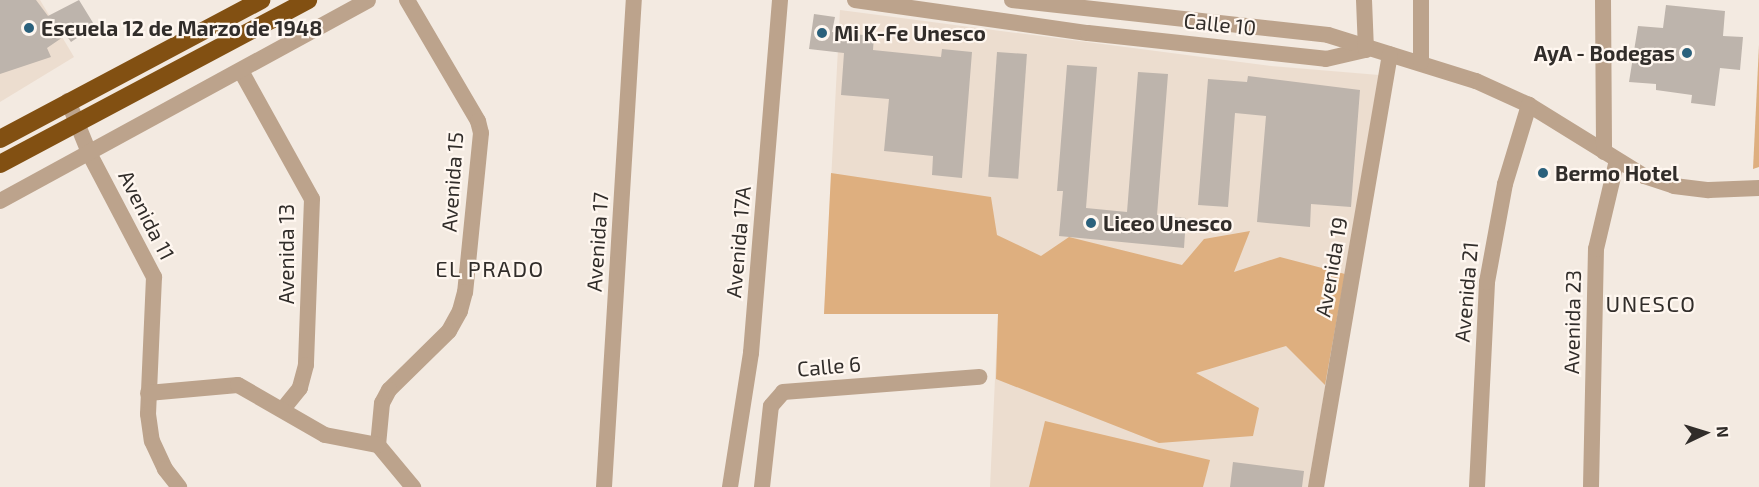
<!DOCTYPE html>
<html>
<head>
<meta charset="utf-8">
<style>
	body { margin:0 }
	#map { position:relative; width:1759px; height:487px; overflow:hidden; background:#f3eae1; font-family:"Exo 2",sans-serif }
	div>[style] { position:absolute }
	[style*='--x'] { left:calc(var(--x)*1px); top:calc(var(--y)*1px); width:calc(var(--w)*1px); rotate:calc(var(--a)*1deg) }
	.built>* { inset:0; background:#ecddcf }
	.green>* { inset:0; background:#deaf7f }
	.building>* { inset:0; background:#bdb4ac; transform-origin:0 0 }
	.street>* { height:16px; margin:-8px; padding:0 8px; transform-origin:8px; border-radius:8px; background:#bca38c }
	.highway>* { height:18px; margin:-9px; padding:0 9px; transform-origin:9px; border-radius:9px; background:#825012 }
	.dots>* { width:16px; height:16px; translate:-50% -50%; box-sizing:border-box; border:3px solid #fff7f0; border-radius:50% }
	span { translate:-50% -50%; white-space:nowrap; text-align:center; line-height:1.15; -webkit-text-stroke:4.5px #fff7f0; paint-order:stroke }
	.street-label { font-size:21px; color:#312d2a }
	.poi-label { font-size:21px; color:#312d2a; font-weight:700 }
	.left { translate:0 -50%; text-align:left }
	.right { translate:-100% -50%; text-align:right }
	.neighbourhood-label { font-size:22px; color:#312d2a; letter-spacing:1.5px }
	.north { position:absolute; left:1675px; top:403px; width:60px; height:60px; -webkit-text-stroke:4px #fff7f0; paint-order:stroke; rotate:86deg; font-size:16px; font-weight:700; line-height:24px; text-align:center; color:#312d2a }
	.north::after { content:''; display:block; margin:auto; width:21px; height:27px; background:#312d2a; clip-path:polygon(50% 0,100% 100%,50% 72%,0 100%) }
</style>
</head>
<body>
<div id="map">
	<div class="built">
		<i style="clip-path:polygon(0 0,40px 0,74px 57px,0 102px)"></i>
		<i style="clip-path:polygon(840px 10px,1271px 66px,1379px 75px,1308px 487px,990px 487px,998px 314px,824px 314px)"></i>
	</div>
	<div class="green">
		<i style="clip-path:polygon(1759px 45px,1759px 167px,1753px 169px)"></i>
		<i style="clip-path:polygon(831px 173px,991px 197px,997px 235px,1041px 256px,1069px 237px,1182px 265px,1204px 239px,1250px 231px,1234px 272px,1280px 257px,1345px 274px,1325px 385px,1286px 346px,1196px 373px,1259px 408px,1253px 436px,1159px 443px,996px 379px,998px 314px,824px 314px)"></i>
		<i style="clip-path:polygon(1045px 421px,1210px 460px,1203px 487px,1029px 487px)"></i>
	</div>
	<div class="building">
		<i style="clip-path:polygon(0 0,36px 0,48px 16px,79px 0,95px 26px,71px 42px,66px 35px,47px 48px,51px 57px,0 74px)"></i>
		<i style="clip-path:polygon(1666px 5px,1725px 11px,1723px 36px,1743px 37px,1740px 70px,1720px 68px,1715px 106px,1691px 103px,1692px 95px,1656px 90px,1656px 84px,1629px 82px,1638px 26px,1663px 28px)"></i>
		<i style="clip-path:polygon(814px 14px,835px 17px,832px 32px,874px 36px,873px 50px,941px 57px,942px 49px,972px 52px,962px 178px,932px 175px,933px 156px,884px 151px,889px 99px,841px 95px,844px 53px,809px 49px)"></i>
		<i style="left:997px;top:52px;width:30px;height:125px;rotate:4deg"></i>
		<i style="clip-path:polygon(1067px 65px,1097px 67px,1086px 208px,1127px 212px,1138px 72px,1168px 74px,1157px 215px,1186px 218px,1184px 248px,1059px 236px,1063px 191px,1057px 191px)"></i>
		<i style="clip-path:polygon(1248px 76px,1360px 90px,1351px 207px,1311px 204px,1310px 227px,1257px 222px,1266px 116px,1235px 113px,1228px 207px,1198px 205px,1208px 79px,1247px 82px)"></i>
		<i style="clip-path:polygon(1233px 462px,1304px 471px,1302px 487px,1230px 487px)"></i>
	</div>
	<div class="street">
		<i style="--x:407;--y:0;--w:140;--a:59.6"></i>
		<i style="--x:478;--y:121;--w:12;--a:76"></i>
		<i style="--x:481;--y:133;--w:160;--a:95.7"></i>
		<i style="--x:465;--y:292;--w:20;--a:105"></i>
		<i style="--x:460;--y:311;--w:23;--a:119"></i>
		<i style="--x:449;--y:331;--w:84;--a:135.5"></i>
		<i style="--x:389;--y:390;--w:15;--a:118"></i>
		<i style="--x:382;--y:403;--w:42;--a:95.4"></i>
		<i style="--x:378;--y:445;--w:55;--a:50.2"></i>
		<i style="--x:855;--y:0;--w:235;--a:8.1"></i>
		<i style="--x:1088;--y:33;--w:239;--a:6.2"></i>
		<i style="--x:1326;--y:59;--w:40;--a:-13"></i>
		<i style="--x:1012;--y:0;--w:318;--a:6.3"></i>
		<i style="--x:1328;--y:35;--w:155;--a:17.3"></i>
		<i style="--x:1476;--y:81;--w:58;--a:24.4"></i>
		<i style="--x:1529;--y:105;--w:135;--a:31.7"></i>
		<i style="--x:1644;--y:176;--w:32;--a:18"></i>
		<i style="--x:1674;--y:186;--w:35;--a:7"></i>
		<i style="--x:1709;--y:190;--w:50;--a:-2.3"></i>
		<i style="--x:1364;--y:0;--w:50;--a:87.7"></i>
		<i style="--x:1603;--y:0;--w:152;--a:89.6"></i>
		<i style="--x:1421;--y:62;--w:62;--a:-90"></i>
		<i style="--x:241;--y:71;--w:146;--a:61"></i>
		<i style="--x:312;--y:199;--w:166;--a:92.1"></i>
		<i style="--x:306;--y:365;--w:24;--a:105"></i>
		<i style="--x:300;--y:388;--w:28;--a:129"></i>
		<i style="--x:68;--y:101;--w:58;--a:67.8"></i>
		<i style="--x:90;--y:155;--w:138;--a:62.3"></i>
		<i style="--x:154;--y:277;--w:137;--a:92.5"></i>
		<i style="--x:148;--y:414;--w:27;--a:82"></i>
		<i style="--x:152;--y:441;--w:31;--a:65"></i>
		<i style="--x:165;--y:469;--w:23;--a:52"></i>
		<i style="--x:0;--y:201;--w:419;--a:-28.6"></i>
		<i style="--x:148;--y:393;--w:90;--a:-5.1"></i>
		<i style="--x:238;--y:385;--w:100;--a:29.9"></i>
		<i style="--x:325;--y:435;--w:54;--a:10.7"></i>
		<i style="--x:604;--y:487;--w:488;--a:-86.5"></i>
		<i style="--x:730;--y:487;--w:136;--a:-81.1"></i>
		<i style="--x:751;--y:353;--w:354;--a:-85.3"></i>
		<i style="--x:762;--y:487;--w:81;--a:-83.7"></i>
		<i style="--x:771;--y:406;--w:18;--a:-49"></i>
		<i style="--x:783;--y:392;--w:197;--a:-4.4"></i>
		<i style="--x:1316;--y:487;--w:439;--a:-80.3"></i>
		<i style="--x:1477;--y:487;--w:205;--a:-87.2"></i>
		<i style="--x:1487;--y:282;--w:100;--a:-79.6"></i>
		<i style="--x:1505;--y:184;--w:83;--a:-73.1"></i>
		<i style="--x:1591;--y:487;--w:238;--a:-88.8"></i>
		<i style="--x:1596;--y:249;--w:91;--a:-76.7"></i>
	</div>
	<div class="highway">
		<i style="--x:0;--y:139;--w:296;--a:-28"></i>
		<i style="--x:0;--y:164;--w:349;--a:-28"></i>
	</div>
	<div class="dots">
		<i style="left:29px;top:28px;background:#2b617c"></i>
		<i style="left:822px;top:33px;background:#2b617c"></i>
		<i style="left:1687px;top:53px;background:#2b617c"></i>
		<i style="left:1543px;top:173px;background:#2b617c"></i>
		<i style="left:1091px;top:223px;background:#2b617c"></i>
	</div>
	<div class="street-label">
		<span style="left:1220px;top:24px;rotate:6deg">Calle 10</span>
		<span style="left:452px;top:182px;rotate:-86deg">Avenida 15</span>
		<span style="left:147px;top:215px;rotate:63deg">Avenida 11</span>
		<span style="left:597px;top:242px;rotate:-86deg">Avenida 17</span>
		<span style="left:738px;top:242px;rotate:-85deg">Avenida 17A</span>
		<span style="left:286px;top:254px;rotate:-90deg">Avenida 13</span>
		<span style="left:1331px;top:267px;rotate:-80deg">Avenida 19</span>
		<span style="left:1466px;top:292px;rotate:-85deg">Avenida 21</span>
		<span style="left:1572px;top:322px;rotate:-89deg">Avenida 23</span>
		<span style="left:829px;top:366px;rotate:-5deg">Calle 6</span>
	</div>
	<div class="poi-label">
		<span class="left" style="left:41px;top:28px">Escuela 12 de Marzo de 1948</span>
		<span class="left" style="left:834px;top:33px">Mi K-Fe Unesco</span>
		<span class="right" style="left:1675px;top:53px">AyA - Bodegas</span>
		<span class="left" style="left:1555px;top:173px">Bermo Hotel</span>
		<span class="left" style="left:1103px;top:223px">Liceo Unesco</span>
	</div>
	<div class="neighbourhood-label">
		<span style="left:490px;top:269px">EL PRADO</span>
		<span style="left:1651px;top:304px">UNESCO</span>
	</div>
	<div class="north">N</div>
</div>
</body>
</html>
